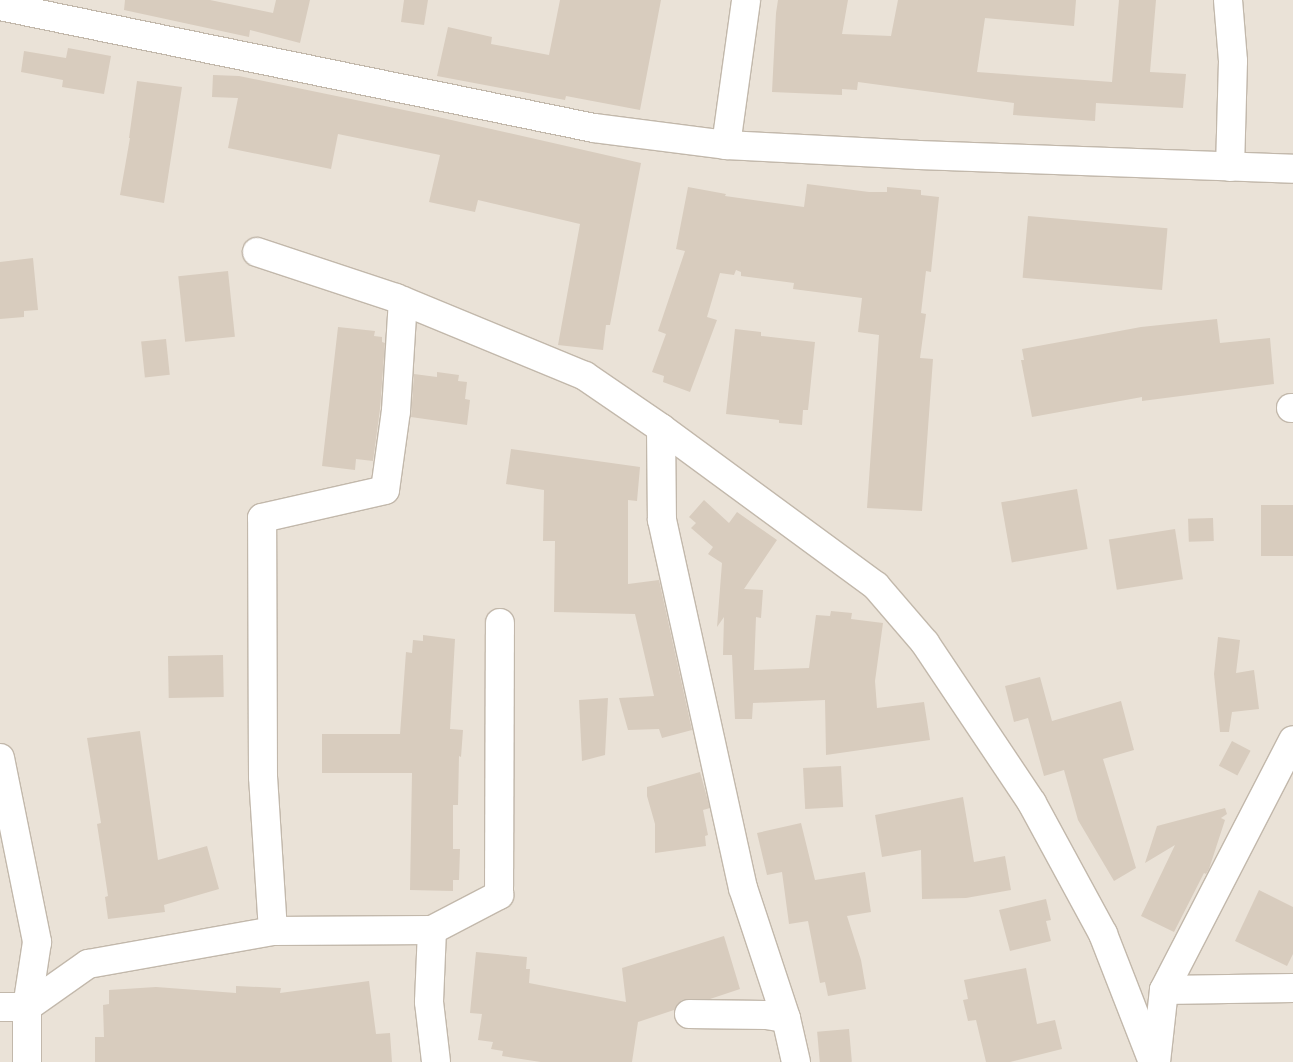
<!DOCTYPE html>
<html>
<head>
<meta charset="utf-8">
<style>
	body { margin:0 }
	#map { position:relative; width:1293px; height:1062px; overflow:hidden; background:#f5f1e9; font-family:Inter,sans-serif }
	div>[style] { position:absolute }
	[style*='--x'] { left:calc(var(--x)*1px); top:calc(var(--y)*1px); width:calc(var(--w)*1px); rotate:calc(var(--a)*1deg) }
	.residential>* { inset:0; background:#eae2d7; transform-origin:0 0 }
	.building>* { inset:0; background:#d8ccbe; transform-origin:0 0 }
	.roads { filter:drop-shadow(1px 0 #c2b8ab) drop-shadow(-1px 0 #c2b8ab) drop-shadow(0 1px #c2b8ab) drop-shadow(0 -1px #c2b8ab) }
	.minor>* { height:28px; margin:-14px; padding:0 14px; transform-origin:14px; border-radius:14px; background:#fff }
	span { translate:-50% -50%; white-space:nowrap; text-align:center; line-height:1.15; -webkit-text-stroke:5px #fff; paint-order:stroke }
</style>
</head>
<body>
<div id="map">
	<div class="residential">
		<i style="left:0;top:0;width:1293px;height:1062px"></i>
	</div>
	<div class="building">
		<i style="clip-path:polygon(125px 0,210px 0,273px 13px,276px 0,310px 0,300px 43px,250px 30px,249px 37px,124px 10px)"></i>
		<i style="clip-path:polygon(404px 0,428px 0,424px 25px,401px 22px)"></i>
		<i style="clip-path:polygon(560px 0,661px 0,640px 110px,566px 96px,565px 100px,437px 76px,448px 27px,492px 37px,491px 44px,549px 55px)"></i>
		<i style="clip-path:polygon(778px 0,848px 0,842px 34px,891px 36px,898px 0,1076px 0,1074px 26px,985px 18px,977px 72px,1112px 82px,1119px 0,1156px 0,1150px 72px,1186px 74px,1183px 108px,1096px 103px,1095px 121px,1013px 115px,1014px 103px,858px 82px,857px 90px,842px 89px,842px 95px,772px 92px,776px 13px)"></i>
		<i style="clip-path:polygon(68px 48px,111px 56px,104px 94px,62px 87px,63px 80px,21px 72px,24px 51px,66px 58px)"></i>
		<i style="clip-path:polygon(213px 75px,239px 76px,438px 117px,641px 163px,610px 325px,606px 325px,603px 350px,558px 345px,580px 224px,478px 200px,475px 212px,429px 202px,440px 155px,338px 134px,331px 169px,228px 148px,238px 98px,212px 97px)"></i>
		<i style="clip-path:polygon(137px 81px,182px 87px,164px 203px,120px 195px,130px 138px,129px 138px)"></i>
		<i style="clip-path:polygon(807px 184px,869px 192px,887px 192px,887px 187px,921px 190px,921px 195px,939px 197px,931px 272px,926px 271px,921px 313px,926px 314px,920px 358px,933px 359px,922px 511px,867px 508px,879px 335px,858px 332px,862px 298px,793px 289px,794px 283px,741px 276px,741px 272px,736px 270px,734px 275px,720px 273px,707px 317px,717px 320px,690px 392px,663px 382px,664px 376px,652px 372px,666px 334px,658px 331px,685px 251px,676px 249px,688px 187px,726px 194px,725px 196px,804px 207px)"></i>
		<i style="left:1028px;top:216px;width:140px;height:62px;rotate:5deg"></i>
		<i style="clip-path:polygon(33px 258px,38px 310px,24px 311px,24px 317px,0 319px,0 262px)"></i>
		<i style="left:228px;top:271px;width:66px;height:50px;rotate:84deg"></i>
		<i style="clip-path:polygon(1217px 319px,1220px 343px,1270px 338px,1274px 384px,1142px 401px,1142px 397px,1032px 417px,1021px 360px,1024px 360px,1022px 349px,1141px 327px)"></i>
		<i style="clip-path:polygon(338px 327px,375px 331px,374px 336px,382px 337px,382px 342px,385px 343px,380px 409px,373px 461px,356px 459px,355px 470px,322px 466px)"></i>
		<i style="clip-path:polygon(735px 329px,761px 332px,761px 336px,815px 342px,808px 410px,803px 410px,802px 425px,779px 423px,779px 420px,726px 414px)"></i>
		<i style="left:166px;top:339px;width:36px;height:25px;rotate:84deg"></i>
		<i style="clip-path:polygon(437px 372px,459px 375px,458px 381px,467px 382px,465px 399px,470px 400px,467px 425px,411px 417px,414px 374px,437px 377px)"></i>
		<i style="clip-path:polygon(511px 449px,640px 467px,637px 501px,628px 500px,628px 584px,659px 580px,692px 730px,662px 738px,659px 729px,628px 730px,619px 698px,654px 696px,635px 614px,554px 612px,555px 541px,543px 541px,544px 490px,506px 484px)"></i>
		<i style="left:1077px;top:489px;width:61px;height:77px;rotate:80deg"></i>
		<i style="clip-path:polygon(704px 500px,729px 523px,737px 512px,777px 540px,744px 589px,763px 590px,761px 618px,756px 617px,754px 670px,809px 668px,816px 615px,830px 616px,831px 611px,852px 613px,851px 619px,883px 623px,875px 681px,877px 708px,924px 702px,930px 740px,826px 755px,825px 700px,753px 703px,752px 719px,735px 719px,732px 655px,723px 655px,724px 617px,717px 627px,722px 563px,708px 554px,713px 547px,691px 528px,696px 523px,689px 517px)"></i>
		<i style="left:1261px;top:505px;width:32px;height:51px"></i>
		<i style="left:1213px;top:518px;width:23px;height:25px;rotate:88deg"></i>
		<i style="left:1175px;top:529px;width:51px;height:67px;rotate:81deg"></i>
		<i style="clip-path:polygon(423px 635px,455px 639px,450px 729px,463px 730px,461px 757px,459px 756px,458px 805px,453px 805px,453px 849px,460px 849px,459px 880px,453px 880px,453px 891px,410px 890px,412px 773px,322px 773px,322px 734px,400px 734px,406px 652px,412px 653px,413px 640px,423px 641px)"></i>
		<i style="clip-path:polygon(1218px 637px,1240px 640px,1236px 673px,1254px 670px,1259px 709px,1232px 712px,1229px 732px,1220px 732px,1214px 674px)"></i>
		<i style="left:223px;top:655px;width:42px;height:55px;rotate:89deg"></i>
		<i style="clip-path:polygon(1040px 677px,1052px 721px,1121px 701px,1134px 750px,1103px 759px,1136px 868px,1114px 881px,1078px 820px,1064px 770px,1044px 776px,1028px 718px,1014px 722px,1005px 686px)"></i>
		<i style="clip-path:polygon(608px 698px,605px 755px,582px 761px,579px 700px)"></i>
		<i style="clip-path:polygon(140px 731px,158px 860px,207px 846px,219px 889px,164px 905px,165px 912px,108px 919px,105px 897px,108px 896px,97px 824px,101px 823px,87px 738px)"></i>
		<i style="left:1232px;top:741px;width:21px;height:28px;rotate:28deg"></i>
		<i style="left:841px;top:766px;width:41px;height:38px;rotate:87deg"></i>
		<i style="clip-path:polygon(700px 772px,710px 808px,703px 810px,708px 835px,705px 836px,706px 846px,655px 853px,655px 824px,647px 796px,647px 787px)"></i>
		<i style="clip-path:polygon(963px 797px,974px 862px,1005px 856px,1011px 890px,966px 898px,922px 899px,921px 850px,882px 857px,875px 815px)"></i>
		<i style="clip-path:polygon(1225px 808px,1227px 814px,1221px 818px,1225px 820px,1209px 869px,1206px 874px,1204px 873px,1174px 932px,1141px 916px,1175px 845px,1145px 863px,1157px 826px)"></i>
		<i style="clip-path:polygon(801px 823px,815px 880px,865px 872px,871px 912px,847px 916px,861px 960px,866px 989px,828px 996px,825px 982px,820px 983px,808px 921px,789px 924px,782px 872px,767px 875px,757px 833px)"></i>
		<i style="clip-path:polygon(1259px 890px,1293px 907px,1293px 954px,1287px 966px,1235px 941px)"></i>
		<i style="clip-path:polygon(1046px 899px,1051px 920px,1046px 921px,1051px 941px,1010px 951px,999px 910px)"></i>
		<i style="clip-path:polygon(724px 936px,740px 989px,710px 999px,682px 1000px,674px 1010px,638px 1022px,632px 1062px,541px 1062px,502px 1056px,503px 1051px,491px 1049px,493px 1042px,478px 1040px,482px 1014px,470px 1013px,476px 952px,527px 957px,526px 969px,530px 969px,529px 983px,626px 1002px,622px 968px)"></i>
		<i style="clip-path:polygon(1026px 968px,1037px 1024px,1055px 1020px,1062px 1049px,1010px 1062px,986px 1062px,976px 1020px,968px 1021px,963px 1000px,968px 999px,964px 980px)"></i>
		<i style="clip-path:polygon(369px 981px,376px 1034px,390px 1033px,392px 1062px,95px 1062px,95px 1037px,104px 1037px,103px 1005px,109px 1004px,109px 990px,156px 987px,236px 993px,236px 986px,281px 988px,280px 993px)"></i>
		<i style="left:849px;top:1029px;width:33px;height:32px;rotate:85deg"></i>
	</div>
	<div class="roads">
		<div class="minor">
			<i style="--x:1228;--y:0;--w:61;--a:85.3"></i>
			<i style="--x:1233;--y:61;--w:106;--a:91.6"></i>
			<i style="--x:0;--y:6;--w:606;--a:11.61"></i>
			<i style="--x:594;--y:128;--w:133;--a:7.3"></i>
			<i style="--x:726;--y:145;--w:193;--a:3"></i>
			<i style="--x:919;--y:155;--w:374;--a:2.1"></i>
			<i style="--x:726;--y:145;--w:146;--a:-82.1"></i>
			<i style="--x:257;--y:252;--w:146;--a:18.3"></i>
			<i style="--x:396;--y:298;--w:204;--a:22.4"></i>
			<i style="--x:585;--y:376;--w:92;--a:34.4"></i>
			<i style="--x:661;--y:428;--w:267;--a:36.3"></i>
			<i style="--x:876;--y:586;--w:75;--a:49.3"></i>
			<i style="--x:925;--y:643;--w:192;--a:56.2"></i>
			<i style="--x:1032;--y:803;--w:149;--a:61.5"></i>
			<i style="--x:1103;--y:934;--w:137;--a:68.7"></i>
			<i style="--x:1291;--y:408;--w:2;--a:0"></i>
			<i style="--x:661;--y:428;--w:92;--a:89.4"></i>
			<i style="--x:662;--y:520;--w:377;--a:77.6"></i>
			<i style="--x:743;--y:888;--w:137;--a:71.7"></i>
			<i style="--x:786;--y:1018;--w:45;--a:77.2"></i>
			<i style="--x:0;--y:758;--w:188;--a:78.6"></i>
			<i style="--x:37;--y:942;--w:66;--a:98.7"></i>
			<i style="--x:27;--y:1007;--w:55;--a:90"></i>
			<i style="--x:432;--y:930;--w:72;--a:92.4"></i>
			<i style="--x:429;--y:1002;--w:60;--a:83.3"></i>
			<i style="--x:273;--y:931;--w:154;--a:-93.7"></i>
			<i style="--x:263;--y:777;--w:259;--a:-90.2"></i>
			<i style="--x:262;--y:518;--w:126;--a:-12.8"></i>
			<i style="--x:385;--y:490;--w:80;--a:-82.1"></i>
			<i style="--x:396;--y:411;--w:110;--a:-86.4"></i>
			<i style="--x:1164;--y:990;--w:129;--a:-0.9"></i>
			<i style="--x:0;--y:1007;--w:27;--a:0"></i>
			<i style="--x:27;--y:1007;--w:75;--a:-35.2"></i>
			<i style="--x:88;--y:964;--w:188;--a:-10.1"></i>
			<i style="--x:273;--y:931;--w:159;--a:-0.4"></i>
			<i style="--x:432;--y:930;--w:76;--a:-27.6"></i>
			<i style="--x:499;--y:895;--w:272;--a:-89.8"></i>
			<i style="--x:689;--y:1014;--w:77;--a:0.7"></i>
			<i style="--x:766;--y:1015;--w:20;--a:9"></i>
			<i style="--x:1156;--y:1062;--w:72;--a:-83.7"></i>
			<i style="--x:1164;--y:990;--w:281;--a:-62.7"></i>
		</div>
	</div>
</div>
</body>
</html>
